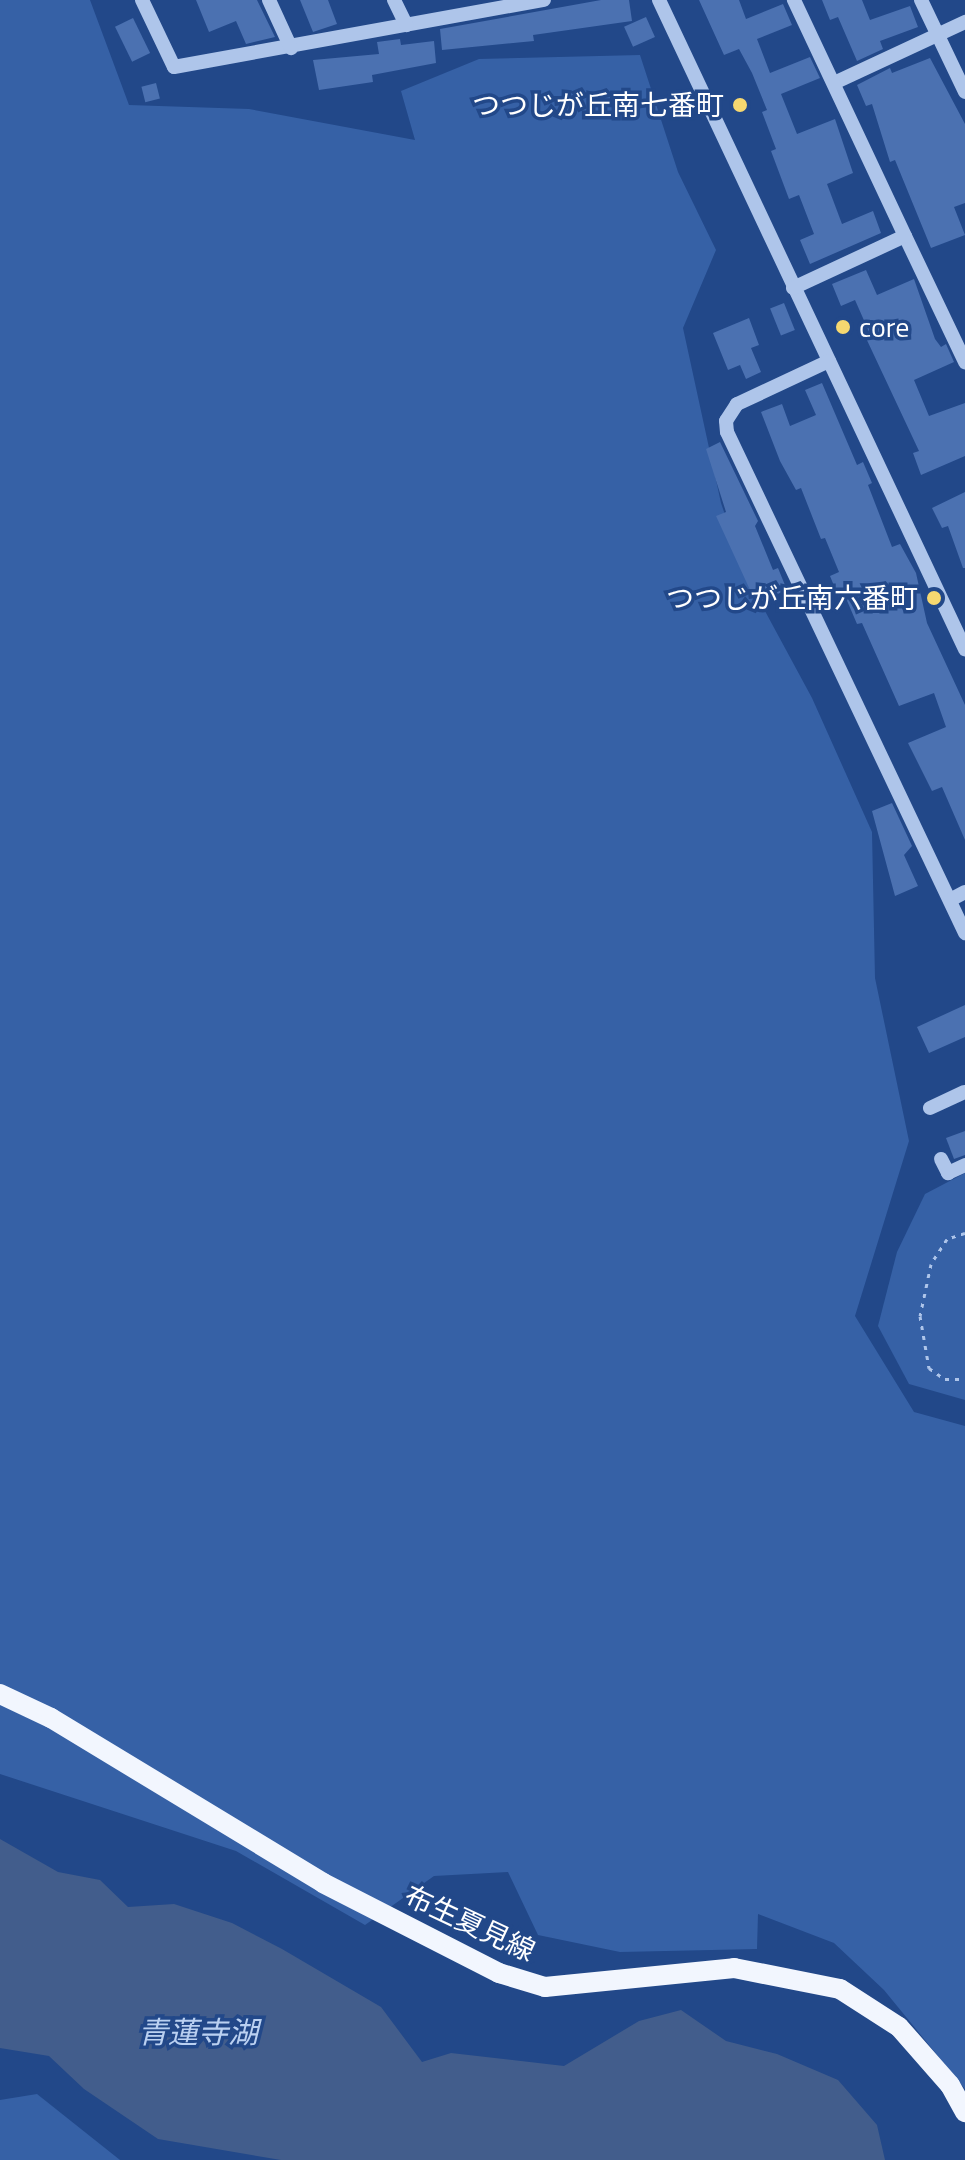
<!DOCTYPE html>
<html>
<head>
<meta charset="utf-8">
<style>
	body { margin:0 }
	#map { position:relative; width:965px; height:2160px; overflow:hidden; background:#224889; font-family:"Titillium Web","Noto Sans JP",sans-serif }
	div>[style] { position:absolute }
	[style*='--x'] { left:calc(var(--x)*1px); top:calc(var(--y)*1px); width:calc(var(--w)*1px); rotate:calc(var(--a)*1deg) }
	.green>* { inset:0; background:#3661a6 }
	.water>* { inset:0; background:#425d8c }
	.building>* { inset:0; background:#4b71b1; transform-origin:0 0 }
	.path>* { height:3px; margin-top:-1.5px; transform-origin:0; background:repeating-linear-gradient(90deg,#aec5ea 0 4px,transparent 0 10px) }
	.minor>* { height:14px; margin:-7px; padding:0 7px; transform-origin:7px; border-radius:7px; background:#aec5ea }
	.major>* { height:20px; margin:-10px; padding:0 10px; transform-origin:10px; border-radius:10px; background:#f2f6fe }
	.dots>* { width:22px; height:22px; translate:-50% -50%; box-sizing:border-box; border:4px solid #224889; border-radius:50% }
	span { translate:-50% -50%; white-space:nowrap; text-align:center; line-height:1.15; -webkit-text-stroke:7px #224889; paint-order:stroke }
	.poi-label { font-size:28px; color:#fff }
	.right { translate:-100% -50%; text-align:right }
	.left { translate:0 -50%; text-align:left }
	.street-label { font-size:28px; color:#fff }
	.water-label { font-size:30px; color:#bad0f1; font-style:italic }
</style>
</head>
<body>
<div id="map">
	<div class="green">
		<i style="clip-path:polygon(0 0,90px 0,129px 105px,249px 109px,415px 140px,401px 91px,479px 59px,640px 55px,678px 172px,716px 250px,683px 328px,721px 503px,746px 576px,812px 698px,872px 832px,875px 978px,909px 1141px,855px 1316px,914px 1412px,965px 1426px,965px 2089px,884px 1990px,834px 1943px,758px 1914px,757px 1949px,620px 1952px,538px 1935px,508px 1872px,434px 1876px,365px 1925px,236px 1851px,0 1774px)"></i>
		<i style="clip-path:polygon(965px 1173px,965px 1400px,909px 1384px,878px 1326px,897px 1252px,925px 1194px)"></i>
		<i style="clip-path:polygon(37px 2094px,120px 2160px,0 2160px,0 2100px)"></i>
	</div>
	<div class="water">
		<i style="clip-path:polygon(0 1839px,58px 1872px,100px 1880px,128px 1907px,174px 1904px,232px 1923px,282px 1949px,381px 2007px,422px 2062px,451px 2053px,564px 2066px,639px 2021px,681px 2010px,726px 2041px,777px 2054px,838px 2080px,877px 2125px,885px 2160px,281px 2160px,158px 2139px,84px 2089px,49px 2056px,0 2048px)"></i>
	</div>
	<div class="building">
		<i style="clip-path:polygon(196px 0,257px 0,275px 37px,246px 44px,236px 21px,209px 32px)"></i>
		<i style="clip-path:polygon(300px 0,328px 0,337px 24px,313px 32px)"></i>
		<i style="clip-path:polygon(601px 0,629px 0,632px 21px,533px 35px,534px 41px,442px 50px,440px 29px)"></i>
		<i style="clip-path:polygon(699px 0,739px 0,746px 19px,783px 4px,792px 25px,757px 39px,770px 73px,810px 57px,820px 78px,781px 94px,797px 134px,835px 119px,853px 173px,827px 184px,842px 224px,873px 211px,881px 233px,810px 264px,800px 240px,814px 234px,799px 195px,789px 199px,771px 151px,776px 149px,762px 112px,767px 110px,752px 73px,739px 49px,724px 55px)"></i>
		<i style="clip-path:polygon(822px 0,862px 0,870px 20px,910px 6px,918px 27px,880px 41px,883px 49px,857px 61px,838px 17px,830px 20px)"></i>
		<i style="left:646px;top:17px;width:22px;height:24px;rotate:66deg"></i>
		<i style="left:133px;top:18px;width:39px;height:20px;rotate:64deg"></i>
		<i style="clip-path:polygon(400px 39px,401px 45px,434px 41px,436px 63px,372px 75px,373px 82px,319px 90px,313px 60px,379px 54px,377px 42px)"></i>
		<i style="clip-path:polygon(930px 58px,965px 124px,965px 203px,954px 207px,965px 235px,931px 248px,895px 160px,890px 162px,872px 104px,866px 106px,857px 85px,890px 68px,892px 73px)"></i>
		<i style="left:156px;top:83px;width:16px;height:15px;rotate:76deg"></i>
		<i style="clip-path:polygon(866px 270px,877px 295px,914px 279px,935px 339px,941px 347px,946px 344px,954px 362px,914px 380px,929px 416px,965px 403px,965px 456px,921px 475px,913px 453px,919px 451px,865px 336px,870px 334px,855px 300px,841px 306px,832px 284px)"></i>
		<i style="left:784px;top:303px;width:29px;height:15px;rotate:68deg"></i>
		<i style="clip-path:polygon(749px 318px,759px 345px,751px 348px,761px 372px,746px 379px,740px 365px,728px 370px,713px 333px)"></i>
		<i style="clip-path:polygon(822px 383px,857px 465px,863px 462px,872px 483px,868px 485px,892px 547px,900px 544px,916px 573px,927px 623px,965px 705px,965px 840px,942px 787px,932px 791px,908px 743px,946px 727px,934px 693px,899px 706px,862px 623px,857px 624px,845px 596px,839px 598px,830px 576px,839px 572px,825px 538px,821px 539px,801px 488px,796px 490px,780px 461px,761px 412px,782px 404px,790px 426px,816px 415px,805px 390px)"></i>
		<i style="clip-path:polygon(720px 442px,758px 521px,755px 526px,773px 570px,778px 568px,787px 590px,756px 603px,716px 516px,726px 512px,706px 449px)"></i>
		<i style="clip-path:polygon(965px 492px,965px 568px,963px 568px,948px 526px,942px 528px,932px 508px)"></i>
		<i style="clip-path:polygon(892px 803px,912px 846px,904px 855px,918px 886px,895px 896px,872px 811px)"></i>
		<i style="clip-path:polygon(965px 1005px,965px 1037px,929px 1053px,917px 1027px)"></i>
		<i style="clip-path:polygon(965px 1131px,965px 1155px,954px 1159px,946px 1138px)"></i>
	</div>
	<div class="path">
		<i style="--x:965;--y:1233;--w:19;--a:162"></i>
		<i style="--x:947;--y:1239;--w:30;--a:123"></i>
		<i style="--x:931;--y:1264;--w:53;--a:101.9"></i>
		<i style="--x:920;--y:1316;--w:53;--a:80.2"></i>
		<i style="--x:929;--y:1368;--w:19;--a:35"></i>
		<i style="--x:945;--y:1379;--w:20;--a:0"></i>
	</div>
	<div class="minor">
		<i style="--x:142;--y:0;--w:74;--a:64.5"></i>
		<i style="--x:174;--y:67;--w:376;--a:-10.3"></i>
		<i style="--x:269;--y:0;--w:53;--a:65.4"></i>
		<i style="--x:394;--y:0;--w:28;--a:64"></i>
		<i style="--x:659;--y:0;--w:718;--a:64.76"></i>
		<i style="--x:921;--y:0;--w:102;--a:64.4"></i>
		<i style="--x:834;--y:83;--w:145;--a:-25"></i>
		<i style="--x:905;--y:236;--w:140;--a:64.5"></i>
		<i style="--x:793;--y:288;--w:123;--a:-24.9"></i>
		<i style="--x:905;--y:236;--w:261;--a:-115.2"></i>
		<i style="--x:829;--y:361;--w:102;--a:154.9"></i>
		<i style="--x:737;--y:404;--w:20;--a:123"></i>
		<i style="--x:726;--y:421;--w:11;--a:85"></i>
		<i style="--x:727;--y:432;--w:555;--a:64.59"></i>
		<i style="--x:950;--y:900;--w:17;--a:-28"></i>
		<i style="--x:930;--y:1108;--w:38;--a:-25"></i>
		<i style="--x:941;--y:1159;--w:16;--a:63"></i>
		<i style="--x:948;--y:1173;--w:19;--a:-25"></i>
	</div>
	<div class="major">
		<i style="--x:0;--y:1694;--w:56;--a:25.2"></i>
		<i style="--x:51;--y:1718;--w:318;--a:31.2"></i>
		<i style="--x:323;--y:1883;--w:198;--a:27.1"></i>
		<i style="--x:499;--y:1973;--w:48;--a:16.9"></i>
		<i style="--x:545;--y:1987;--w:190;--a:-5.7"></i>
		<i style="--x:734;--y:1968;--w:108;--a:11.2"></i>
		<i style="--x:840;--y:1989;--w:70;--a:32.8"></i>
		<i style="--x:899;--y:2027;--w:77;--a:48.7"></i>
		<i style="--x:950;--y:2085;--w:31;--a:61"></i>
	</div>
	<div class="dots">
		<i style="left:740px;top:105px;background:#f6d870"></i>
		<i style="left:843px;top:327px;background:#f6d870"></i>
		<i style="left:934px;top:598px;background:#f6d870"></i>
	</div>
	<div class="poi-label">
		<span class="right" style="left:724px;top:105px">つつじが丘南七番町</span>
		<span class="left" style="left:859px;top:327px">core</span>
		<span class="right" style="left:918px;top:598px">つつじが丘南六番町</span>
	</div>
	<div class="street-label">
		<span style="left:470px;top:1923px;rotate:25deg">布生夏見線</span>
	</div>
	<div class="water-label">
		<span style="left:198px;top:2032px">青蓮寺湖</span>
	</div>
</div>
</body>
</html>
